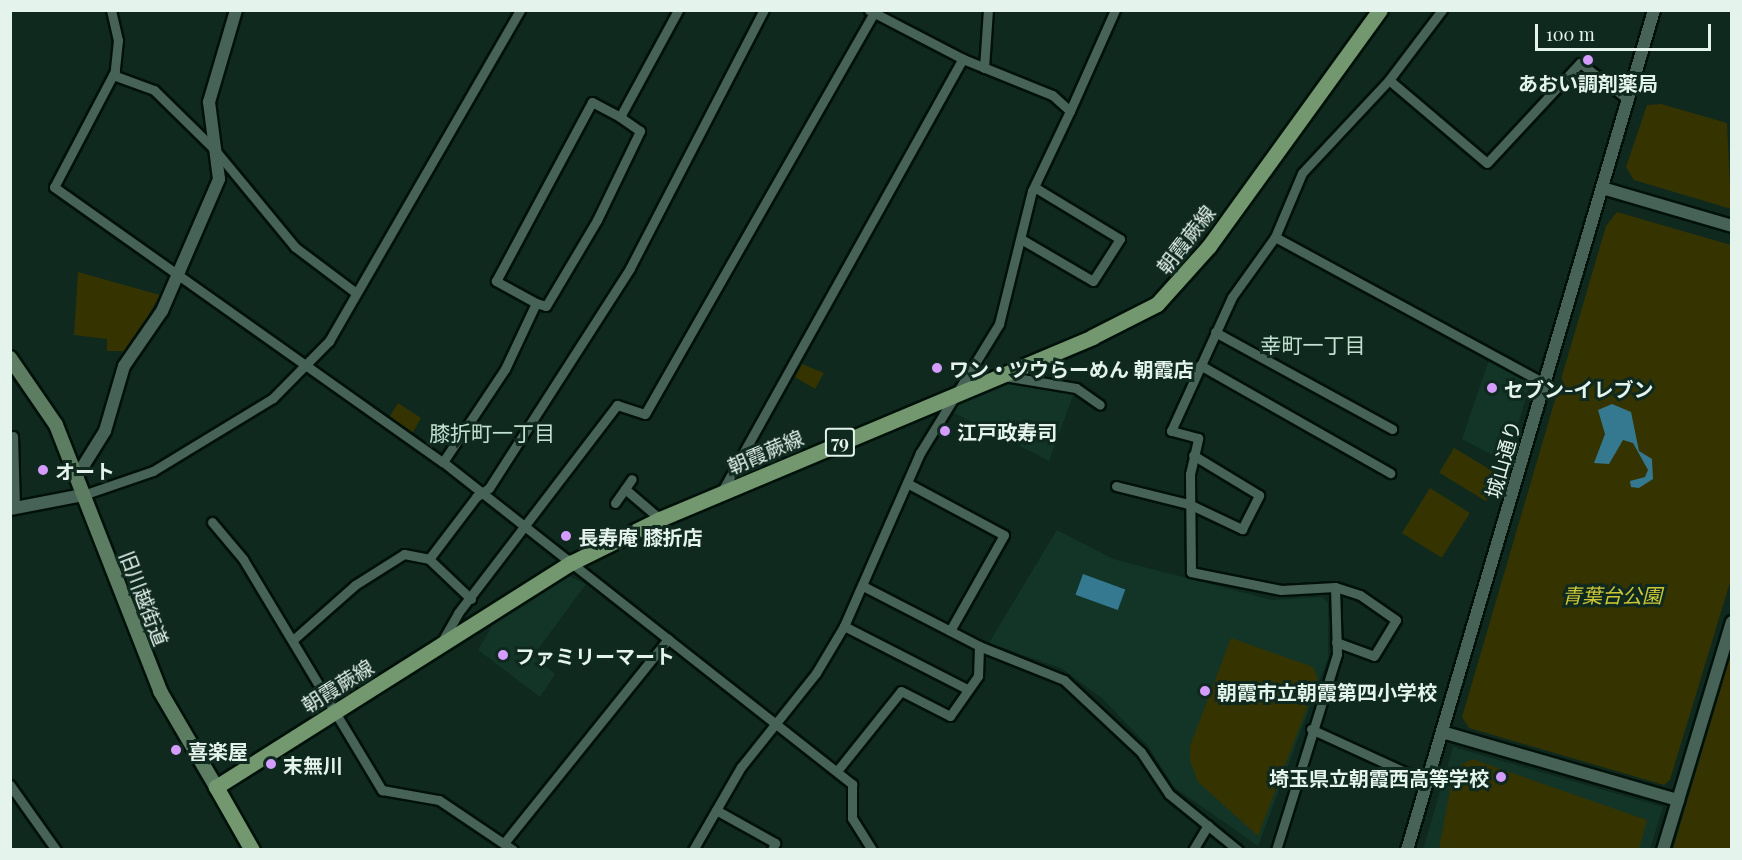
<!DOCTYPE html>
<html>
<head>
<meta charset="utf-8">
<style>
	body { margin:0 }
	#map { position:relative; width:1742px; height:860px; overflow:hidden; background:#0f291f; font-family:"Playfair Display","Noto Sans JP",serif }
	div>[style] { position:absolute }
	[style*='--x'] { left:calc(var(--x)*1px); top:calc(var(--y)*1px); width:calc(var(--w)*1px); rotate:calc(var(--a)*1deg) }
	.built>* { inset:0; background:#133528 }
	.green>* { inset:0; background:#353300; transform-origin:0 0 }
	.water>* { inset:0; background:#357990; transform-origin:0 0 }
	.roads { filter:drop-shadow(2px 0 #001109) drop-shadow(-2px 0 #001109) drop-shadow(0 2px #001109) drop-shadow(0 -2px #001109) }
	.minor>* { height:9px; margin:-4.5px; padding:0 4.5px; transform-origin:4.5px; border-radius:4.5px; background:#476256 }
	.tertiary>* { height:12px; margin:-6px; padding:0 6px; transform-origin:6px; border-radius:6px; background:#476256 }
	.secondary>* { height:14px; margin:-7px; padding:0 7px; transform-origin:7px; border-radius:7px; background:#5d7d62 }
	.primary>* { height:15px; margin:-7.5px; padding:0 7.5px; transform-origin:7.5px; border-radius:7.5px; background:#73976f }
	.dots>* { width:16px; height:16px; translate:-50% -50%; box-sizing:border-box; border:3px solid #0f291f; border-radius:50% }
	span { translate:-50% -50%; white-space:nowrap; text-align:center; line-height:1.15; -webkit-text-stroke:6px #0f291f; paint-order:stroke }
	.shield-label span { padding:2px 4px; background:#0f291f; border:2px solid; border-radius:4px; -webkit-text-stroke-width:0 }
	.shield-label { font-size:18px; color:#e4f3eb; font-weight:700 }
	.poi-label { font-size:20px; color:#e4f3eb; font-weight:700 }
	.left { translate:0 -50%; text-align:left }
	.right { translate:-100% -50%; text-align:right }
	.street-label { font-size:20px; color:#e4f3eb }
	.park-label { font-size:20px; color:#cdc837; font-style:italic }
	.neighbourhood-label { font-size:21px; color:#c2e0d2 }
	.frame { position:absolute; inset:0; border:12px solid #e4f3eb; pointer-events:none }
	.scale { position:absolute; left:1535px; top:24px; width:176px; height:27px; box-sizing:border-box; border:3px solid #e4f3eb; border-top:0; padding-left:8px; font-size:18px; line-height:21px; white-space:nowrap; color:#e4f3eb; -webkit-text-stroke:4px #0f291f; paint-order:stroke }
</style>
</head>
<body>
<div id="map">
	<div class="built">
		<i style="clip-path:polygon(1490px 357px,1531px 380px,1507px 463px,1462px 439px)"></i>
		<i style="clip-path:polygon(1004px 379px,1075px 390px,1049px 461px,952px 412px,964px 395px)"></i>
		<i style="clip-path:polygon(1057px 530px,1113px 559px,1272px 600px,1322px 597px,1328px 603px,1328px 658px,1258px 846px,1174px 787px,1148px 746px,1102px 698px,1061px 668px,989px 643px)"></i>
		<i style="clip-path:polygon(566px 575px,586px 584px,533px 656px,555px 674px,540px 697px,478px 650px,496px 619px)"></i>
		<i style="clip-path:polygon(1453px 747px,1663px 807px,1650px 849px,1423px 850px)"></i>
	</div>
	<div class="green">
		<i style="clip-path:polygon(1661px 104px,1727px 123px,1731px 209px,1634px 180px,1626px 167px,1647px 105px)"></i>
		<i style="clip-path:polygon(1617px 212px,1731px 245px,1731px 579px,1670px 780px,1664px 785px,1469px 728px,1462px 717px,1606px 226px)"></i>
		<i style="clip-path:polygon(78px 272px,160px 295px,128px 351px,107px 351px,107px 339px,74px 335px)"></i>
		<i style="clip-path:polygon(802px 364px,824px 373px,815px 389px,795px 377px)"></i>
		<i style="clip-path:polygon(398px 403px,421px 418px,409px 439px,388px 419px)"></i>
		<i style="left:1454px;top:448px;width:55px;height:29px;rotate:31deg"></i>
		<i style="left:1430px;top:488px;width:47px;height:53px;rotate:32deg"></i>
		<i style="clip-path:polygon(1231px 638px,1313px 667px,1318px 679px,1258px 836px,1198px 782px,1190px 761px,1190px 746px)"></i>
		<i style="clip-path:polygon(1731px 654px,1731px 849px,1673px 849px)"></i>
		<i style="clip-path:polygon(1472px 759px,1647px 820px,1639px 849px,1439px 849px,1454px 769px)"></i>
	</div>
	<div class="water">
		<i style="clip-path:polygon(1612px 404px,1631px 412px,1639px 451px,1652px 459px,1653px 479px,1639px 488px,1631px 487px,1630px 481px,1645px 477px,1648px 470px,1633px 443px,1623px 440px,1609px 464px,1594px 463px,1605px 434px,1598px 410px)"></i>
		<i style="left:1083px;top:574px;width:45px;height:22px;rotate:20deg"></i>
	</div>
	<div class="roads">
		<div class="minor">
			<i style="--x:111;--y:10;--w:31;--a:77"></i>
			<i style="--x:118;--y:40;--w:31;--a:96"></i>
			<i style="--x:115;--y:71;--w:131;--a:117.7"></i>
			<i style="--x:54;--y:187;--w:476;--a:35.3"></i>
			<i style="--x:443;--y:462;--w:521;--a:38.21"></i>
			<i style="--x:852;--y:784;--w:34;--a:90"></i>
			<i style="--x:852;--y:818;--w:38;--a:58"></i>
			<i style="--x:984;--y:68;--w:58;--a:-86.1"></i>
			<i style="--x:113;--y:75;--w:44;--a:20.1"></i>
			<i style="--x:154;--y:90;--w:86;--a:44.5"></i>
			<i style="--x:215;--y:150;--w:126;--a:50.5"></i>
			<i style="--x:295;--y:247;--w:75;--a:36.9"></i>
			<i style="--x:1389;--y:80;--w:88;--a:-52.9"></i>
			<i style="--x:1070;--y:111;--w:111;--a:-66"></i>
			<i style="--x:1275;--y:237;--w:306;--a:28.5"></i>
			<i style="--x:1021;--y:239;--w:83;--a:30.3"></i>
			<i style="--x:1093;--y:281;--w:50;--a:-57.3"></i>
			<i style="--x:1120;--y:239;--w:100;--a:-148.8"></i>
			<i style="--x:536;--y:303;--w:46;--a:-151.2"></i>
			<i style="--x:496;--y:281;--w:203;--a:-61.8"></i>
			<i style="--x:592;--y:102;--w:32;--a:28"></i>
			<i style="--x:1215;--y:332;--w:202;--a:28.7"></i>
			<i style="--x:1200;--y:365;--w:219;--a:29.6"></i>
			<i style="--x:1004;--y:376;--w:73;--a:9.5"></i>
			<i style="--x:1076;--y:388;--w:29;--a:35"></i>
			<i style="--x:13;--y:436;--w:72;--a:88.4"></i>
			<i style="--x:443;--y:462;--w:112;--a:-56.3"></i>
			<i style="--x:505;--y:369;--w:73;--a:-64.8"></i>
			<i style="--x:536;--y:303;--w:10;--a:17"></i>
			<i style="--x:546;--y:306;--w:100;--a:-59.3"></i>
			<i style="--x:597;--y:220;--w:99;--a:-64.2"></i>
			<i style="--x:640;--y:131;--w:24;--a:-145"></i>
			<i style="--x:620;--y:117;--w:122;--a:-61.5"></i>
			<i style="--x:907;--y:483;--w:110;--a:28.2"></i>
			<i style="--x:1004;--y:535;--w:110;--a:119.4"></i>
			<i style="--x:1116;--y:486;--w:75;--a:13.9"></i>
			<i style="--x:1189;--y:504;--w:59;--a:25.3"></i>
			<i style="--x:1242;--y:529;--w:38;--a:-63"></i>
			<i style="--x:1259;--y:495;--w:77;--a:-148.8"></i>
			<i style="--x:625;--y:489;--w:46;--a:40.6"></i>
			<i style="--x:721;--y:493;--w:497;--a:-60.9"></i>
			<i style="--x:83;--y:495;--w:74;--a:-18.9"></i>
			<i style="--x:153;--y:471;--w:140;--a:-31.3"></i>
			<i style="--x:273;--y:398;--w:80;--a:-45.5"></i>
			<i style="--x:329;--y:341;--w:382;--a:-60"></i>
			<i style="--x:615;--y:503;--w:29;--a:-55"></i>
			<i style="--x:212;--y:522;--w:48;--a:50"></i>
			<i style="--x:243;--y:559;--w:270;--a:59"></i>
			<i style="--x:382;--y:790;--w:58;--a:10"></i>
			<i style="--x:439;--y:800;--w:89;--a:34"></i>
			<i style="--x:429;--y:559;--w:78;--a:-52.8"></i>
			<i style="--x:476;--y:497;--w:16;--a:-35"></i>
			<i style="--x:489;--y:488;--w:261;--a:-57.3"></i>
			<i style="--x:630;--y:268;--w:291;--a:-62.6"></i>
			<i style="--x:863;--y:586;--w:131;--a:27.3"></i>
			<i style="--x:979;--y:646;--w:92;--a:21.8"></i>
			<i style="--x:1064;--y:680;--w:105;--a:43.1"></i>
			<i style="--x:1141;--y:752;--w:50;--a:56.3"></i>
			<i style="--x:1169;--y:794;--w:89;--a:39.1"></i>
			<i style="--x:844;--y:626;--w:136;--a:27.1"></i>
			<i style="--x:294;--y:639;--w:81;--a:-41.5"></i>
			<i style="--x:355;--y:585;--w:58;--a:-32.3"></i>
			<i style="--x:404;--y:554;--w:25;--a:11"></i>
			<i style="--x:429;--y:559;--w:58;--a:43.6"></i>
			<i style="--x:1336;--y:642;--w:40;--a:20.2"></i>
			<i style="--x:1374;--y:656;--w:42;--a:-58.6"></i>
			<i style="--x:1396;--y:620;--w:44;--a:-145.2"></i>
			<i style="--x:1360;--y:595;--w:26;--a:-162"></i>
			<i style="--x:1335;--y:587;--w:54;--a:176.8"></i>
			<i style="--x:1281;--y:590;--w:92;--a:-168.7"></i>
			<i style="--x:1191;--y:572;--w:98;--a:-90.6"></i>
			<i style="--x:1190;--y:474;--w:37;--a:-77"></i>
			<i style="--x:1198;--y:438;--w:28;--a:-165"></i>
			<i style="--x:1171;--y:431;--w:147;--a:-65.5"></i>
			<i style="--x:1232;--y:297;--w:74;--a:-54.4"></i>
			<i style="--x:1275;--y:237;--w:69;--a:-67.1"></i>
			<i style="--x:1302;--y:173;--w:127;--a:-46.9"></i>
			<i style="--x:1389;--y:80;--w:128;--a:40.3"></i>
			<i style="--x:1487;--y:163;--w:137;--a:-47.1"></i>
			<i style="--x:1580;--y:63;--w:61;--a:37.1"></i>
			<i style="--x:441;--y:643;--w:34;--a:-60"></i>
			<i style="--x:458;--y:613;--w:262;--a:-52.6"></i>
			<i style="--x:617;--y:405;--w:29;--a:18"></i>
			<i style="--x:645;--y:414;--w:462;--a:-60.3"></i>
			<i style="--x:1311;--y:729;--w:128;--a:24.6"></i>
			<i style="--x:837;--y:771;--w:102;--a:-51.3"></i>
			<i style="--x:901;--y:691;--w:55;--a:27"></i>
			<i style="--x:950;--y:716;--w:49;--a:-55"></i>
			<i style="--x:978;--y:676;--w:30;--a:-88"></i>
			<i style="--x:10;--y:785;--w:80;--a:54.7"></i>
			<i style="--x:716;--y:810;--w:68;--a:29.2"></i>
			<i style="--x:775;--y:843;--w:8;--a:113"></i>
			<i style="--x:504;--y:843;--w:262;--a:-51.2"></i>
			<i style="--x:693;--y:850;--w:96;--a:-60"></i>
			<i style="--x:741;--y:767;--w:120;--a:-51.4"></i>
			<i style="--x:816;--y:673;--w:55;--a:-59.2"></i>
			<i style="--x:844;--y:626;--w:189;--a:-66.3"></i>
			<i style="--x:920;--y:453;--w:151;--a:-58.5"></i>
			<i style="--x:999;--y:324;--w:137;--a:-76.1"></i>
			<i style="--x:1032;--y:191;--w:89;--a:-64.6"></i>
			<i style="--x:1070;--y:111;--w:24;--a:-138"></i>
			<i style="--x:1052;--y:95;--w:96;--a:-158"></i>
			<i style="--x:963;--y:59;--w:106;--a:-152.5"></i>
			<i style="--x:1193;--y:850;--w:29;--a:-59"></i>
			<i style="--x:1276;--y:850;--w:205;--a:-72.7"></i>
			<i style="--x:1337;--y:654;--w:67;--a:-91.7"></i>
		</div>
		<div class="tertiary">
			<i style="--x:1602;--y:188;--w:135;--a:16.3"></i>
			<i style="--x:77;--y:476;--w:53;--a:-58.1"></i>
			<i style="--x:105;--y:431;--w:68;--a:-73.7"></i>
			<i style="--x:124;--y:366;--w:67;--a:-55.4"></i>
			<i style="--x:162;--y:311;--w:144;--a:-66.6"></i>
			<i style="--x:219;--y:179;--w:78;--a:-97.4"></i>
			<i style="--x:209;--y:102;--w:96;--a:-73.6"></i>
			<i style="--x:10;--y:509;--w:74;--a:-10.9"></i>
			<i style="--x:1442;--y:732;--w:246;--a:16.1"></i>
			<i style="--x:1407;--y:850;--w:876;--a:-73.61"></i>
			<i style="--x:1663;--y:850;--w:238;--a:-73.2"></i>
		</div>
		<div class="secondary">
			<i style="--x:10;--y:358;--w:81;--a:55.5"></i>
			<i style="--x:56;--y:425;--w:286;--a:68.6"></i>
			<i style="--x:160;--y:691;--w:111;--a:59.7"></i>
		</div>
		<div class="primary">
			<i style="--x:252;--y:850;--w:73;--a:-119.7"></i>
			<i style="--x:216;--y:787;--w:420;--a:-32.3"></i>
			<i style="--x:571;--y:563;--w:99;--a:-26.3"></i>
			<i style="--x:660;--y:519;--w:469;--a:-22.8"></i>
			<i style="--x:1092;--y:337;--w:73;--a:-26.9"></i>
			<i style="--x:1157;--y:304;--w:78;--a:-48.1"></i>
			<i style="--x:1209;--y:246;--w:291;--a:-54.1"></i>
		</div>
	</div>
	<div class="dots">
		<i style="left:1588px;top:60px;background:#d49cfc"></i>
		<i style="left:937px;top:368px;background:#d49cfc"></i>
		<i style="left:1492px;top:388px;background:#d49cfc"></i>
		<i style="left:945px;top:431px;background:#d49cfc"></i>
		<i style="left:43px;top:470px;background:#d49cfc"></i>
		<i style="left:566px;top:536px;background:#d49cfc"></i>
		<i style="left:503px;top:655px;background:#d49cfc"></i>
		<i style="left:1205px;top:691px;background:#d49cfc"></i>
		<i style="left:176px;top:750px;background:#d49cfc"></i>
		<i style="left:271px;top:764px;background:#d49cfc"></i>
		<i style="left:1501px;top:777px;background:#d49cfc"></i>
	</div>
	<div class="shield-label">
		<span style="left:840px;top:442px">79</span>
	</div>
	<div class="poi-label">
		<span style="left:1588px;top:82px">あおい調剤薬局</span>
		<span class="left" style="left:949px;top:368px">ワン・ツウらーめん 朝霞店</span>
		<span class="left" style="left:1504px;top:388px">セブン-イレブン</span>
		<span class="left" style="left:957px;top:431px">江戸政寿司</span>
		<span class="left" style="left:55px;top:470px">オート</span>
		<span class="left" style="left:578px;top:536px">長寿庵 膝折店</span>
		<span class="left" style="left:515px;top:655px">ファミリーマート</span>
		<span class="left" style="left:1217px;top:691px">朝霞市立朝霞第四小学校</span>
		<span class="left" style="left:188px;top:750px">喜楽屋</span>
		<span class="left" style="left:283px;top:764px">末無川</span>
		<span class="right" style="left:1489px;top:777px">埼玉県立朝霞西高等学校</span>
	</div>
	<div class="street-label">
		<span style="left:1185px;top:239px;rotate:-52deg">朝霞蕨線</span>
		<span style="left:765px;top:451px;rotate:-23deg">朝霞蕨線</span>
		<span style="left:1502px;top:459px;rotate:-74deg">城山通り</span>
		<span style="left:145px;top:598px;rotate:69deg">旧川越街道</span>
		<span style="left:337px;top:685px;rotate:-32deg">朝霞蕨線</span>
	</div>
	<div class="park-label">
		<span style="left:1612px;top:594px">青葉台公園</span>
	</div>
	<div class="neighbourhood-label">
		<span style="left:1313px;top:344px">幸町一丁目</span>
		<span style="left:492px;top:432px">膝折町一丁目</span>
	</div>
	<div class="frame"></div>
	<div class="scale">100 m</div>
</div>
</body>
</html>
